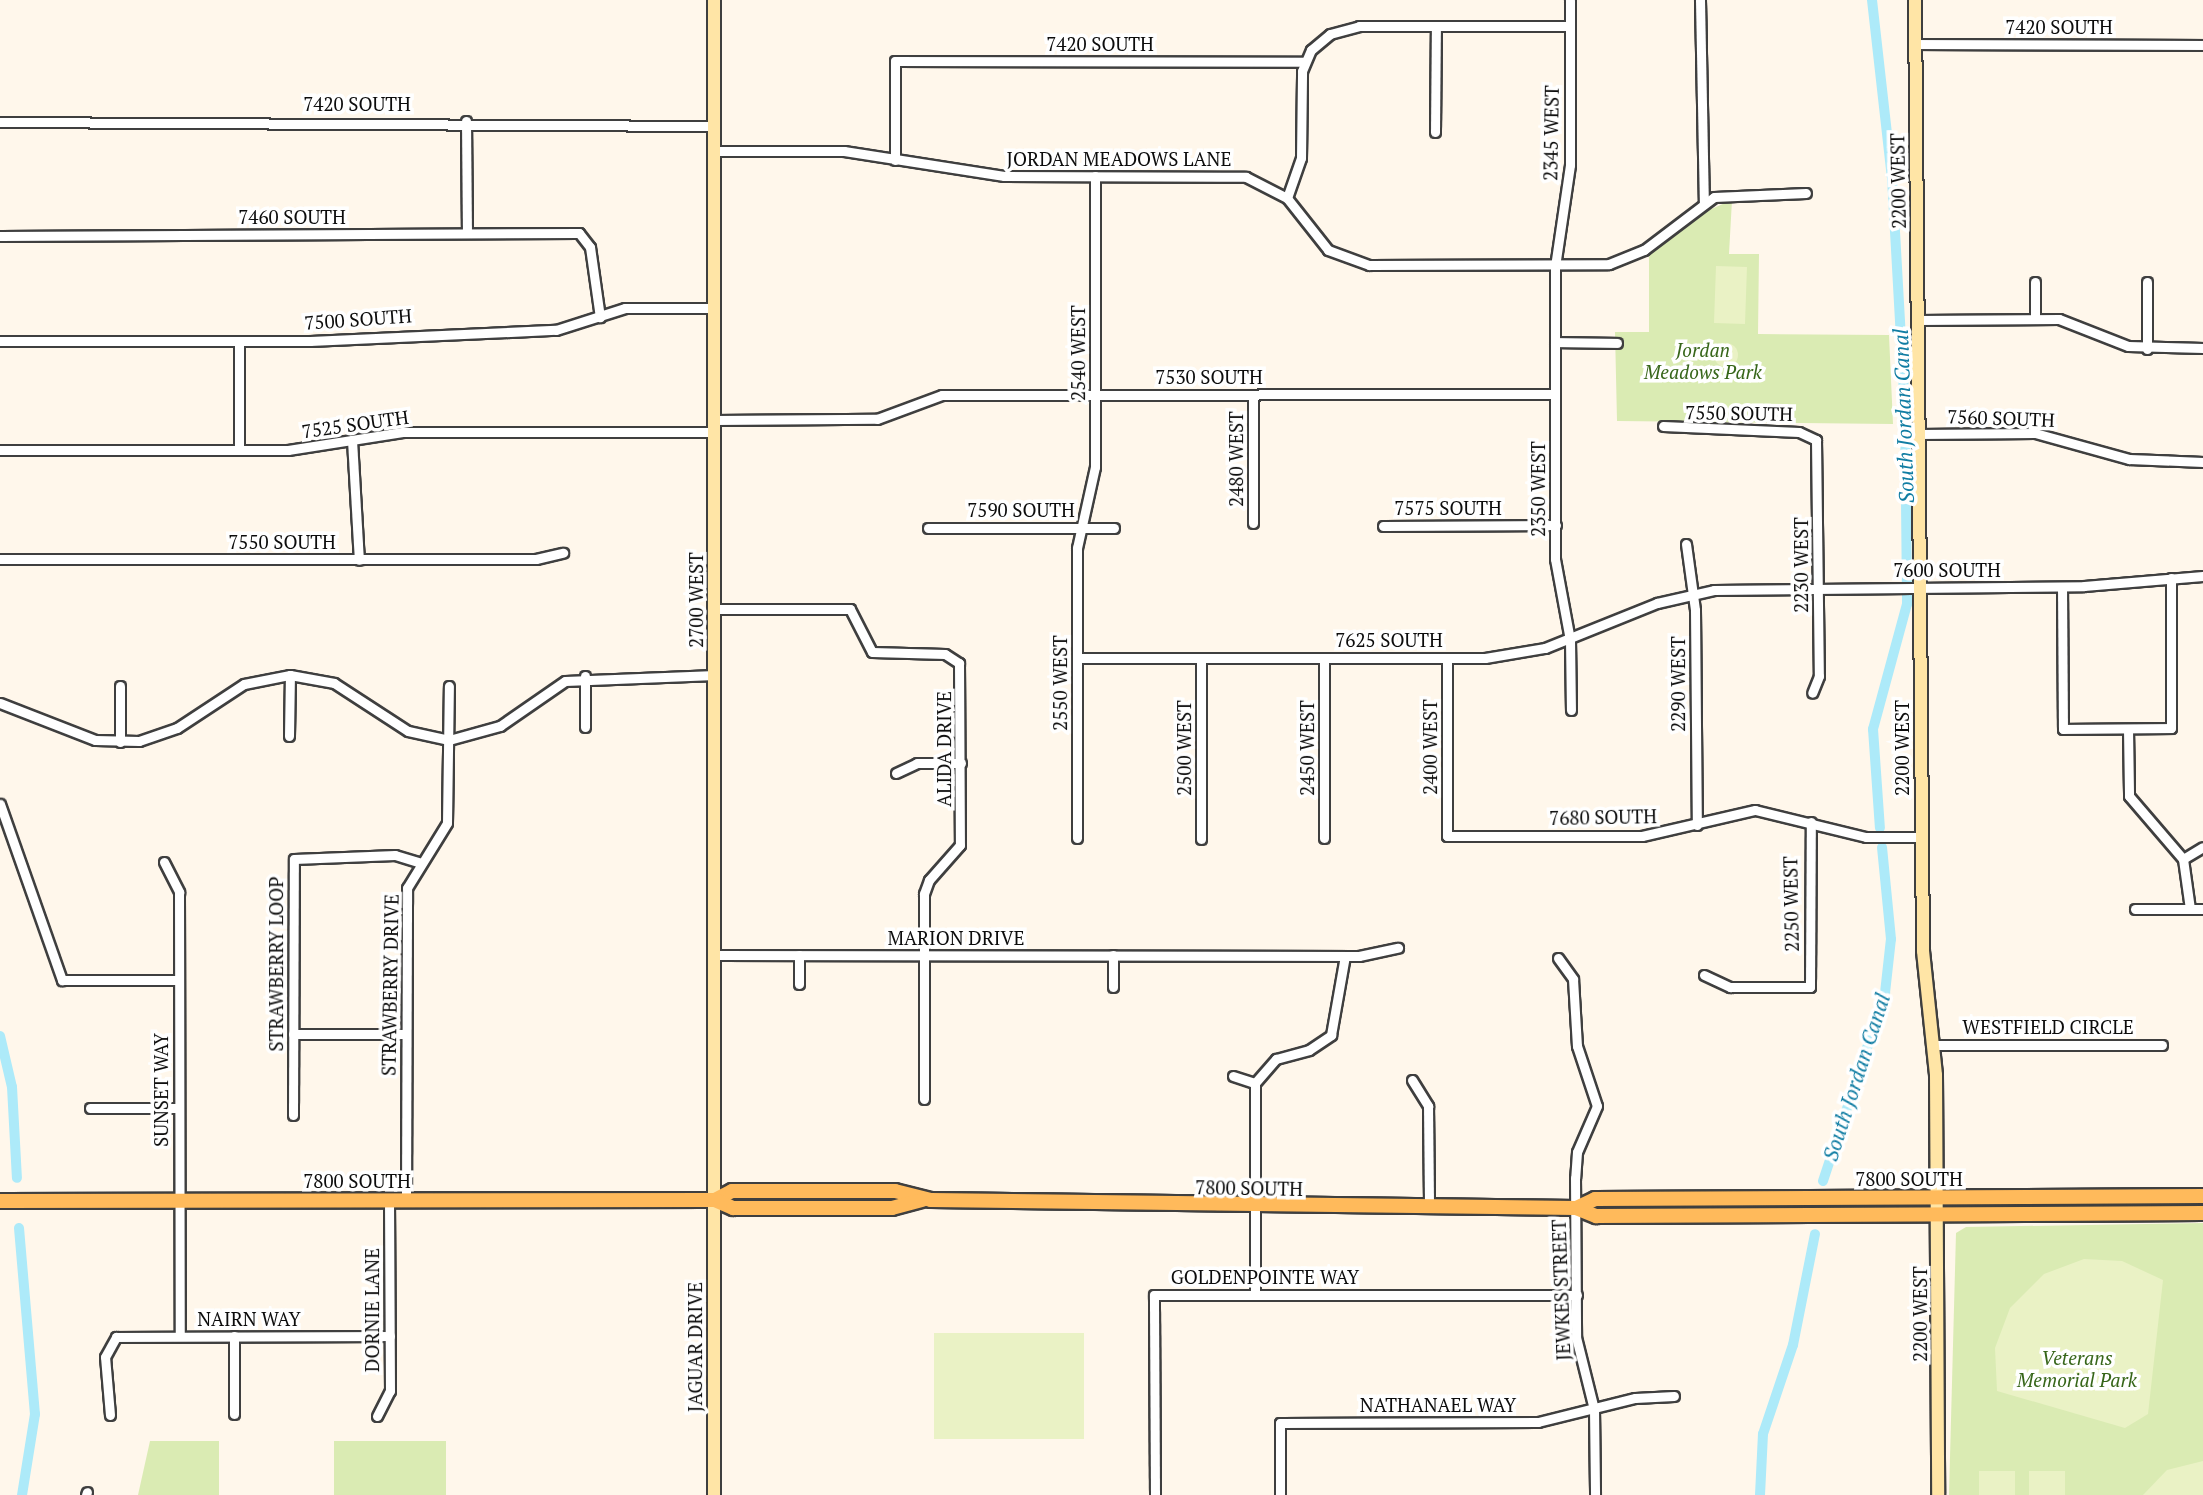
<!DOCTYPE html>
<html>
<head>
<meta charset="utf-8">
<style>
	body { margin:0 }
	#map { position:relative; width:2203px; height:1495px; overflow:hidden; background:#fff7eb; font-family:"PT Serif",serif }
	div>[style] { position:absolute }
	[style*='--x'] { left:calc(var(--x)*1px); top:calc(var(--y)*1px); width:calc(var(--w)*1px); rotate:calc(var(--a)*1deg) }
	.green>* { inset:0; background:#daebb3; transform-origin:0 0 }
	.pitch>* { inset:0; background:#eaf2c5; transform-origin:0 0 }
	.round { border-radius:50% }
	.canal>* { height:10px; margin:-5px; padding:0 5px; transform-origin:5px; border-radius:5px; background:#adeaf9 }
	.roads { filter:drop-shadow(2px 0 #3f3f3f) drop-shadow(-2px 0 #3f3f3f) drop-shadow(0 2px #3f3f3f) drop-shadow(0 -2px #3f3f3f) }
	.street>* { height:9px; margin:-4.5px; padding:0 4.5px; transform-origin:4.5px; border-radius:4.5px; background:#fff }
	.secondary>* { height:12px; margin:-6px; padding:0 6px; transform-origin:6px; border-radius:6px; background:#ffe5a6 }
	.primary>* { height:14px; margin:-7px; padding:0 7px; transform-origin:7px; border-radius:7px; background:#ffba5b }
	span { translate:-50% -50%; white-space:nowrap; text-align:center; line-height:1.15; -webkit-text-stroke:7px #fff; paint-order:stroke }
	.street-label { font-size:19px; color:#0c0c0c }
	.park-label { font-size:19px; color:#37661a; font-style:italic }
	.water-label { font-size:21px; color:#107da3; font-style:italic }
</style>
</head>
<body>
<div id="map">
	<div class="green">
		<i style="clip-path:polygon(1732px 200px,1729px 254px,1759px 254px,1758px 334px,1889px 335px,1893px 424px,1617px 421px,1615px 332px,1649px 332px,1649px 254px,1693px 217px)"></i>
		<i style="clip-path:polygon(2203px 1223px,2203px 1495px,1949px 1495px,1956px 1233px,1966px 1227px)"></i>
		<i style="clip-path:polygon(150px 1441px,219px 1441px,219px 1495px,138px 1495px)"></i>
		<i style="left:334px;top:1441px;width:112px;height:54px"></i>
	</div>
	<div class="pitch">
		<i style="left:1716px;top:266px;width:31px;height:57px;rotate:2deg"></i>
		<i class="round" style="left:1714px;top:343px;width:24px;height:24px"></i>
		<i style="clip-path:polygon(2084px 1259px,2122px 1261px,2163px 1280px,2148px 1414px,2125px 1428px,1997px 1391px,1995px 1348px,2010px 1308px,2044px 1274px)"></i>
		<i style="left:934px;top:1333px;width:150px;height:106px"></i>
		<i style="clip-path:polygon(2203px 1461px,2203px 1495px,2143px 1495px,2167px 1470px)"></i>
		<i style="left:1979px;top:1471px;width:36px;height:24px"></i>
		<i style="left:2029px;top:1471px;width:36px;height:24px"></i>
	</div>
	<div class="canal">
		<i style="--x:1872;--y:0;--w:179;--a:83.6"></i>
		<i style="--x:1892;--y:178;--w:229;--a:86.8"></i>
		<i style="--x:1905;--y:407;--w:197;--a:89.4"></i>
		<i style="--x:1907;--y:604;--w:130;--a:105.2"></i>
		<i style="--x:1873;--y:729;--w:99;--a:86"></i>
		<i style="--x:0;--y:1036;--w:52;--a:76.8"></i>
		<i style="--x:12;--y:1087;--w:91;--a:86.9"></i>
		<i style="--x:1823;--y:1181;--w:198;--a:-71.7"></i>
		<i style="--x:1885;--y:993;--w:54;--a:-83.7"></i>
		<i style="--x:1891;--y:939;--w:92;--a:-95.6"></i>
		<i style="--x:19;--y:1228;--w:187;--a:85.1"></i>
		<i style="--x:35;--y:1414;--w:82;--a:99.1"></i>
		<i style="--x:1760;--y:1495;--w:61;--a:-87.2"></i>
		<i style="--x:1763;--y:1434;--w:94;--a:-71.4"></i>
		<i style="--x:1793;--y:1345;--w:113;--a:-78.8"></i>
	</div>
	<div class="roads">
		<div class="street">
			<i style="--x:1570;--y:0;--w:165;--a:90"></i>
			<i style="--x:1570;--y:165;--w:102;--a:98.4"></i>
			<i style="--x:1555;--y:266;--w:293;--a:90"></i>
			<i style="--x:1555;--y:559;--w:82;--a:79.5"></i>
			<i style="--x:1570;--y:640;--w:70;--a:89.2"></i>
			<i style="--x:1700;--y:0;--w:202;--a:88.9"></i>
			<i style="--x:1916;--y:44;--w:287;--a:0.2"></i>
			<i style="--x:466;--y:121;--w:111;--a:89.5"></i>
			<i style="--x:0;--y:122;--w:714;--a:0.32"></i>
			<i style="--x:1435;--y:132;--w:106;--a:-89.5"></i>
			<i style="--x:714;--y:151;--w:130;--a:0"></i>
			<i style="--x:844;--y:151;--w:162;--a:8.9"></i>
			<i style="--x:1004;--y:176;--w:242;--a:0.2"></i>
			<i style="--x:1246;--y:177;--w:46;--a:27.1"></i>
			<i style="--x:1287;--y:198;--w:66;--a:51.7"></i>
			<i style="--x:1328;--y:250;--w:44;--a:20.1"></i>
			<i style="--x:1369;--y:265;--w:240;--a:-0.2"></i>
			<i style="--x:1609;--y:264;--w:38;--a:-22"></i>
			<i style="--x:1644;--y:250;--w:88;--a:-37.1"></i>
			<i style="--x:1714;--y:197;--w:92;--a:-2.5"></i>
			<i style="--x:895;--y:160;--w:99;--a:-90"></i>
			<i style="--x:895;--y:61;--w:410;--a:0.1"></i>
			<i style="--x:1287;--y:198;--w:42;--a:-70.7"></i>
			<i style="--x:1301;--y:158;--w:87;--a:-89.3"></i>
			<i style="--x:1302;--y:71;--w:23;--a:-67"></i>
			<i style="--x:1311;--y:50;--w:25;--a:-40"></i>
			<i style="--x:1330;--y:34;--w:30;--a:-15"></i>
			<i style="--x:1359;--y:26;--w:211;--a:0"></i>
			<i style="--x:0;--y:236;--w:579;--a:-0.3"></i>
			<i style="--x:579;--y:233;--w:18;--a:52"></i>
			<i style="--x:590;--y:247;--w:71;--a:81.9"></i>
			<i style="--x:2035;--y:282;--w:37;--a:90"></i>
			<i style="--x:2147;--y:282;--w:67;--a:90"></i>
			<i style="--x:1919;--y:320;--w:140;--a:-0.4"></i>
			<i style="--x:2059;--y:319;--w:74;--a:21.4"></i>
			<i style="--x:2128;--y:346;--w:75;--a:1.5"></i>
			<i style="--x:0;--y:341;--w:310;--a:0"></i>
			<i style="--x:310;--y:341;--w:246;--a:-2.6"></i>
			<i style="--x:556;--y:330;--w:72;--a:-17.7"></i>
			<i style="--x:625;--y:308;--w:89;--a:0"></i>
			<i style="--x:1555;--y:342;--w:62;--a:0.9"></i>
			<i style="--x:715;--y:420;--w:162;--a:-0.4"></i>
			<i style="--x:877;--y:419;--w:69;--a:-20.3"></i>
			<i style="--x:942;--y:395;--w:613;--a:-0.09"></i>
			<i style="--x:1663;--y:426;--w:136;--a:2.5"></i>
			<i style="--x:1799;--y:432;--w:19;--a:25"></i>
			<i style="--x:1816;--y:440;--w:236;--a:89.3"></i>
			<i style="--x:1819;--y:676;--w:18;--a:112"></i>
			<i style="--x:1919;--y:434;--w:116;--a:-0.5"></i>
			<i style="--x:2035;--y:433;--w:98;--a:15.5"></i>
			<i style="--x:2129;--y:459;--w:74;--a:2.3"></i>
			<i style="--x:352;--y:440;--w:120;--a:86.7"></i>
			<i style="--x:0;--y:450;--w:288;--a:0"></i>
			<i style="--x:288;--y:450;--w:116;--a:-8.9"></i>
			<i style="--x:403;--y:432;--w:312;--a:0"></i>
			<i style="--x:239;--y:450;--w:109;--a:-90"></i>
			<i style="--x:1253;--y:523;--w:128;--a:-90"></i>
			<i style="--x:1383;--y:526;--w:173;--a:-0.3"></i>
			<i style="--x:928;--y:528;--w:186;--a:0"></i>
			<i style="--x:1686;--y:544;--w:67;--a:82.2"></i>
			<i style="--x:1695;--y:610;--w:215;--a:89.5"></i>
			<i style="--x:0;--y:559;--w:536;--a:0"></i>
			<i style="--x:536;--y:559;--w:28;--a:-13"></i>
			<i style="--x:2062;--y:587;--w:142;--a:89.6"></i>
			<i style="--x:2063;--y:729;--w:108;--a:-0.5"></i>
			<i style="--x:2171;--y:728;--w:150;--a:-90"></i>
			<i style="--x:715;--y:609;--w:135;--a:0"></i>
			<i style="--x:850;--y:609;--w:48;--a:62.9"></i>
			<i style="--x:872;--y:652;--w:73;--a:1.6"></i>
			<i style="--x:945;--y:654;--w:17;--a:33"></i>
			<i style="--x:959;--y:663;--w:182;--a:89.7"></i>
			<i style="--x:960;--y:845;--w:47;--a:131.5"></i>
			<i style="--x:929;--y:880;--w:15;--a:110"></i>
			<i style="--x:924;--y:894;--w:205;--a:90"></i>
			<i style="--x:1077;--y:658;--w:408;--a:0"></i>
			<i style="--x:1485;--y:658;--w:61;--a:-9.5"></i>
			<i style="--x:1545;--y:648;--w:121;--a:-21.9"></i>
			<i style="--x:1657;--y:603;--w:58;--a:-12.8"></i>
			<i style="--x:1714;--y:590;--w:370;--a:-0.6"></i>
			<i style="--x:2084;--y:586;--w:119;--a:-4.8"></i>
			<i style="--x:1201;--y:658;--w:181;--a:90"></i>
			<i style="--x:1324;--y:658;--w:180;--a:90"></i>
			<i style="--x:1447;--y:658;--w:178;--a:90"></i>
			<i style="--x:1447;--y:836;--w:195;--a:0"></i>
			<i style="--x:1642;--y:836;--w:116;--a:-13"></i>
			<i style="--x:1755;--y:810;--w:114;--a:13.7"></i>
			<i style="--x:1866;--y:837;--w:55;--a:0"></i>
			<i style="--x:585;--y:676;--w:51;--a:90"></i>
			<i style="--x:0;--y:703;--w:102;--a:21.3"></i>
			<i style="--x:95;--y:740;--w:44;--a:1.3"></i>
			<i style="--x:139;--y:741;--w:40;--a:-18.9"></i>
			<i style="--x:177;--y:728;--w:80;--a:-33.3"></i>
			<i style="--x:244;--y:684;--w:47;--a:-11.1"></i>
			<i style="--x:290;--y:675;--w:45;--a:10.3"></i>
			<i style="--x:334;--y:683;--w:88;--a:33"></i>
			<i style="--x:408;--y:731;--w:42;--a:12.4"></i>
			<i style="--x:449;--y:740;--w:53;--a:-15.4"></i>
			<i style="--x:500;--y:726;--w:79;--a:-34.7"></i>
			<i style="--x:565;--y:681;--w:150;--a:-2.3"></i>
			<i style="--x:2128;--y:729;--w:67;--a:89.1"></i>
			<i style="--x:2129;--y:796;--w:83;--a:49.4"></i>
			<i style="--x:2183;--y:859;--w:50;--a:82"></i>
			<i style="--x:289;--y:736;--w:61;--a:-89.1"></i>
			<i style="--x:120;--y:742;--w:56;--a:-90"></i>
			<i style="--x:896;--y:773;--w:23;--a:-25"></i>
			<i style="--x:917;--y:763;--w:44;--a:0"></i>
			<i style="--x:0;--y:804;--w:187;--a:70.6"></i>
			<i style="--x:62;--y:980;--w:117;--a:0"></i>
			<i style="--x:1077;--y:838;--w:290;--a:-90"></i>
			<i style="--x:1077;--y:548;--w:83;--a:-77.5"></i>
			<i style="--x:1095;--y:467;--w:291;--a:-90"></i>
			<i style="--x:2183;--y:859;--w:23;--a:-31"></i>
			<i style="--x:164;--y:862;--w:34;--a:63"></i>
			<i style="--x:179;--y:892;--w:444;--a:89.9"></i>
			<i style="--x:2135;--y:909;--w:68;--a:0"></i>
			<i style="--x:715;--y:955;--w:644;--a:0.09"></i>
			<i style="--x:1359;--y:956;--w:40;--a:-12"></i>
			<i style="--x:1558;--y:958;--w:26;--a:54"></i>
			<i style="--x:1573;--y:979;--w:67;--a:86.6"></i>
			<i style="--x:1577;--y:1046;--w:63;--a:71.6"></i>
			<i style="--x:1597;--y:1106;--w:50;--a:113.5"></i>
			<i style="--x:1577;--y:1152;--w:26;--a:94"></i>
			<i style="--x:1575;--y:1178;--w:159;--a:89.6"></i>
			<i style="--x:1576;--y:1337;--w:74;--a:76"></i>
			<i style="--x:1594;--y:1409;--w:86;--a:89.3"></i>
			<i style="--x:1704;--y:975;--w:29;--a:25"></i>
			<i style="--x:1730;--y:987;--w:80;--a:0"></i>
			<i style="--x:1810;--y:987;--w:165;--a:-89.7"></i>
			<i style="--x:799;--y:984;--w:29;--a:-90"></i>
			<i style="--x:1113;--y:987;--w:32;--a:-90"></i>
			<i style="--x:293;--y:1034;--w:113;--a:0"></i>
			<i style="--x:1934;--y:1045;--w:228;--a:0"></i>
			<i style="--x:1233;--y:1076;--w:23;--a:18"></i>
			<i style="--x:1412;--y:1080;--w:31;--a:58"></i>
			<i style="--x:1428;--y:1106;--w:102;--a:89.4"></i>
			<i style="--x:90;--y:1108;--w:89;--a:0"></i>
			<i style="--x:293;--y:1115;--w:256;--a:-89.8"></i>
			<i style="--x:294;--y:859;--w:101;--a:-2.3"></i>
			<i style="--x:395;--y:855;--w:27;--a:17"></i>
			<i style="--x:406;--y:1200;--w:312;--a:-89.8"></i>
			<i style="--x:407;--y:888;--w:76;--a:-58.4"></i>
			<i style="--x:447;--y:823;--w:137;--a:-89.2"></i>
			<i style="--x:1255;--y:1295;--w:212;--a:-90"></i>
			<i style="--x:1255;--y:1083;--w:32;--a:-49"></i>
			<i style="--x:1276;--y:1059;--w:34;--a:-15"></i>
			<i style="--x:1309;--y:1050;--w:27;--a:-34"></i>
			<i style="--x:1331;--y:1035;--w:80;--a:-80"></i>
			<i style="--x:234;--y:1336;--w:78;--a:90"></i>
			<i style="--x:110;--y:1415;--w:58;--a:-94.9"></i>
			<i style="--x:105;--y:1357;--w:23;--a:-61"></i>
			<i style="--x:116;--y:1337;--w:274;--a:-0.2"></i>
			<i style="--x:377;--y:1416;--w:28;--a:-63"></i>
			<i style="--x:390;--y:1391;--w:191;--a:-90.3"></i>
			<i style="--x:86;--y:1495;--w:3;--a:-72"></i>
			<i style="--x:1155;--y:1495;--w:200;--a:-90.3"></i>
			<i style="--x:1154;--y:1295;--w:423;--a:0"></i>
			<i style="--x:1280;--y:1495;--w:72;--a:-90"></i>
			<i style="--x:1280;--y:1423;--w:258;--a:-0.2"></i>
			<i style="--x:1538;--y:1422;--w:100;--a:-13.9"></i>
			<i style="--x:1635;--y:1398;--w:39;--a:-3"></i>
		</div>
		<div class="secondary">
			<i style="--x:1915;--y:0;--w:951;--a:89.52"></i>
			<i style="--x:1923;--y:951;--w:125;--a:84"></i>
			<i style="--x:1936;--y:1075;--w:420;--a:89.7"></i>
			<i style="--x:714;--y:1495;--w:1495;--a:-90"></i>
		</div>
		<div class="primary">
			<i style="--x:715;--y:1200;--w:19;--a:-28"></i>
			<i style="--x:732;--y:1191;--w:163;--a:0"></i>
			<i style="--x:895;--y:1191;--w:37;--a:14"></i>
			<i style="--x:931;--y:1200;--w:645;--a:0.71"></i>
			<i style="--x:1576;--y:1208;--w:22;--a:22"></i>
			<i style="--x:1596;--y:1216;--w:607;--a:-0.28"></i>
			<i style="--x:0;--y:1201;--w:715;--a:-0.08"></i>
			<i style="--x:715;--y:1200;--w:20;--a:24"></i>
			<i style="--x:733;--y:1208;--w:159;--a:0"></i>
			<i style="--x:892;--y:1208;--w:31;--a:-15"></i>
			<i style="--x:1576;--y:1208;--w:21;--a:-25"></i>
			<i style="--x:1595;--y:1199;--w:608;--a:-0.28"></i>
		</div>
	</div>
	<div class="street-label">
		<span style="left:2059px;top:27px">7420 SOUTH</span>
		<span style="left:1100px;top:44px">7420 SOUTH</span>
		<span style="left:357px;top:104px">7420 SOUTH</span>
		<span style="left:1551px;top:133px;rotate:-89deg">2345 WEST</span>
		<span style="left:1119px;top:159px">JORDAN MEADOWS LANE</span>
		<span style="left:1898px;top:181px;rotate:-91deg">2200 WEST</span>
		<span style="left:292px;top:217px">7460 SOUTH</span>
		<span style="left:358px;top:319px;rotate:-4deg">7500 SOUTH</span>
		<span style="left:1078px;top:353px;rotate:-90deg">2540 WEST</span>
		<span style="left:1209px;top:377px">7530 SOUTH</span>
		<span style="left:1739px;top:413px;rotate:1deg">7550 SOUTH</span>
		<span style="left:2001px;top:418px;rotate:2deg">7560 SOUTH</span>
		<span style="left:355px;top:424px;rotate:-8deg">7525 SOUTH</span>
		<span style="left:1236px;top:459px;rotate:-90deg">2480 WEST</span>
		<span style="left:1538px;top:489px;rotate:-90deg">2350 WEST</span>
		<span style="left:1448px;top:508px">7575 SOUTH</span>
		<span style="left:1021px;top:510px">7590 SOUTH</span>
		<span style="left:282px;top:542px">7550 SOUTH</span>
		<span style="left:1801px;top:565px;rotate:-90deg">2230 WEST</span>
		<span style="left:1947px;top:570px">7600 SOUTH</span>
		<span style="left:696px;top:600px;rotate:-90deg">2700 WEST</span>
		<span style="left:1389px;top:640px">7625 SOUTH</span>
		<span style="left:1060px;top:683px;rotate:-90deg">2550 WEST</span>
		<span style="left:1678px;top:684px;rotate:-90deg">2290 WEST</span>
		<span style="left:1430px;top:747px;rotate:-90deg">2400 WEST</span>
		<span style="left:1184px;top:748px;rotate:-90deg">2500 WEST</span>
		<span style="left:1307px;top:748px;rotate:-90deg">2450 WEST</span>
		<span style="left:1902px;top:748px;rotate:-90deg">2200 WEST</span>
		<span style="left:944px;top:749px;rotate:-90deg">ALIDA DRIVE</span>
		<span style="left:1603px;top:817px;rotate:-1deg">7680 SOUTH</span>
		<span style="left:1791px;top:904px;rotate:-91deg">2250 WEST</span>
		<span style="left:956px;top:938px">MARION DRIVE</span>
		<span style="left:276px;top:964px;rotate:-90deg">STRAWBERRY LOOP</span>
		<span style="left:390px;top:985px;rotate:-89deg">STRAWBERRY DRIVE</span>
		<span style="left:2048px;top:1027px">WESTFIELD CIRCLE</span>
		<span style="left:161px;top:1090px;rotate:-90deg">SUNSET WAY</span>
		<span style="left:1909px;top:1179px">7800 SOUTH</span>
		<span style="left:357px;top:1181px">7800 SOUTH</span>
		<span style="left:1249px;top:1188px;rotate:1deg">7800 SOUTH</span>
		<span style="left:1265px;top:1277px">GOLDENPOINTE WAY</span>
		<span style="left:1561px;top:1290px;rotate:-92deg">JEWKES STREET</span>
		<span style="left:372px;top:1310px;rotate:-90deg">DORNIE LANE</span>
		<span style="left:1920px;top:1314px;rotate:-90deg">2200 WEST</span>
		<span style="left:249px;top:1319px">NAIRN WAY</span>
		<span style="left:695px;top:1347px;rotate:-90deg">JAGUAR DRIVE</span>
		<span style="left:1438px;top:1405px">NATHANAEL WAY</span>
	</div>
	<div class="park-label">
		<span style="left:1703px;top:361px">Jordan<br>Meadows Park</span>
		<span style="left:2077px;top:1369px">Veterans<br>Memorial Park</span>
	</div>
	<div class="water-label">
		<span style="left:1903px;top:416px;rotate:-92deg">South Jordan Canal</span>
		<span style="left:1856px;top:1077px;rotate:-72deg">South Jordan Canal</span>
	</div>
</div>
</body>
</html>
